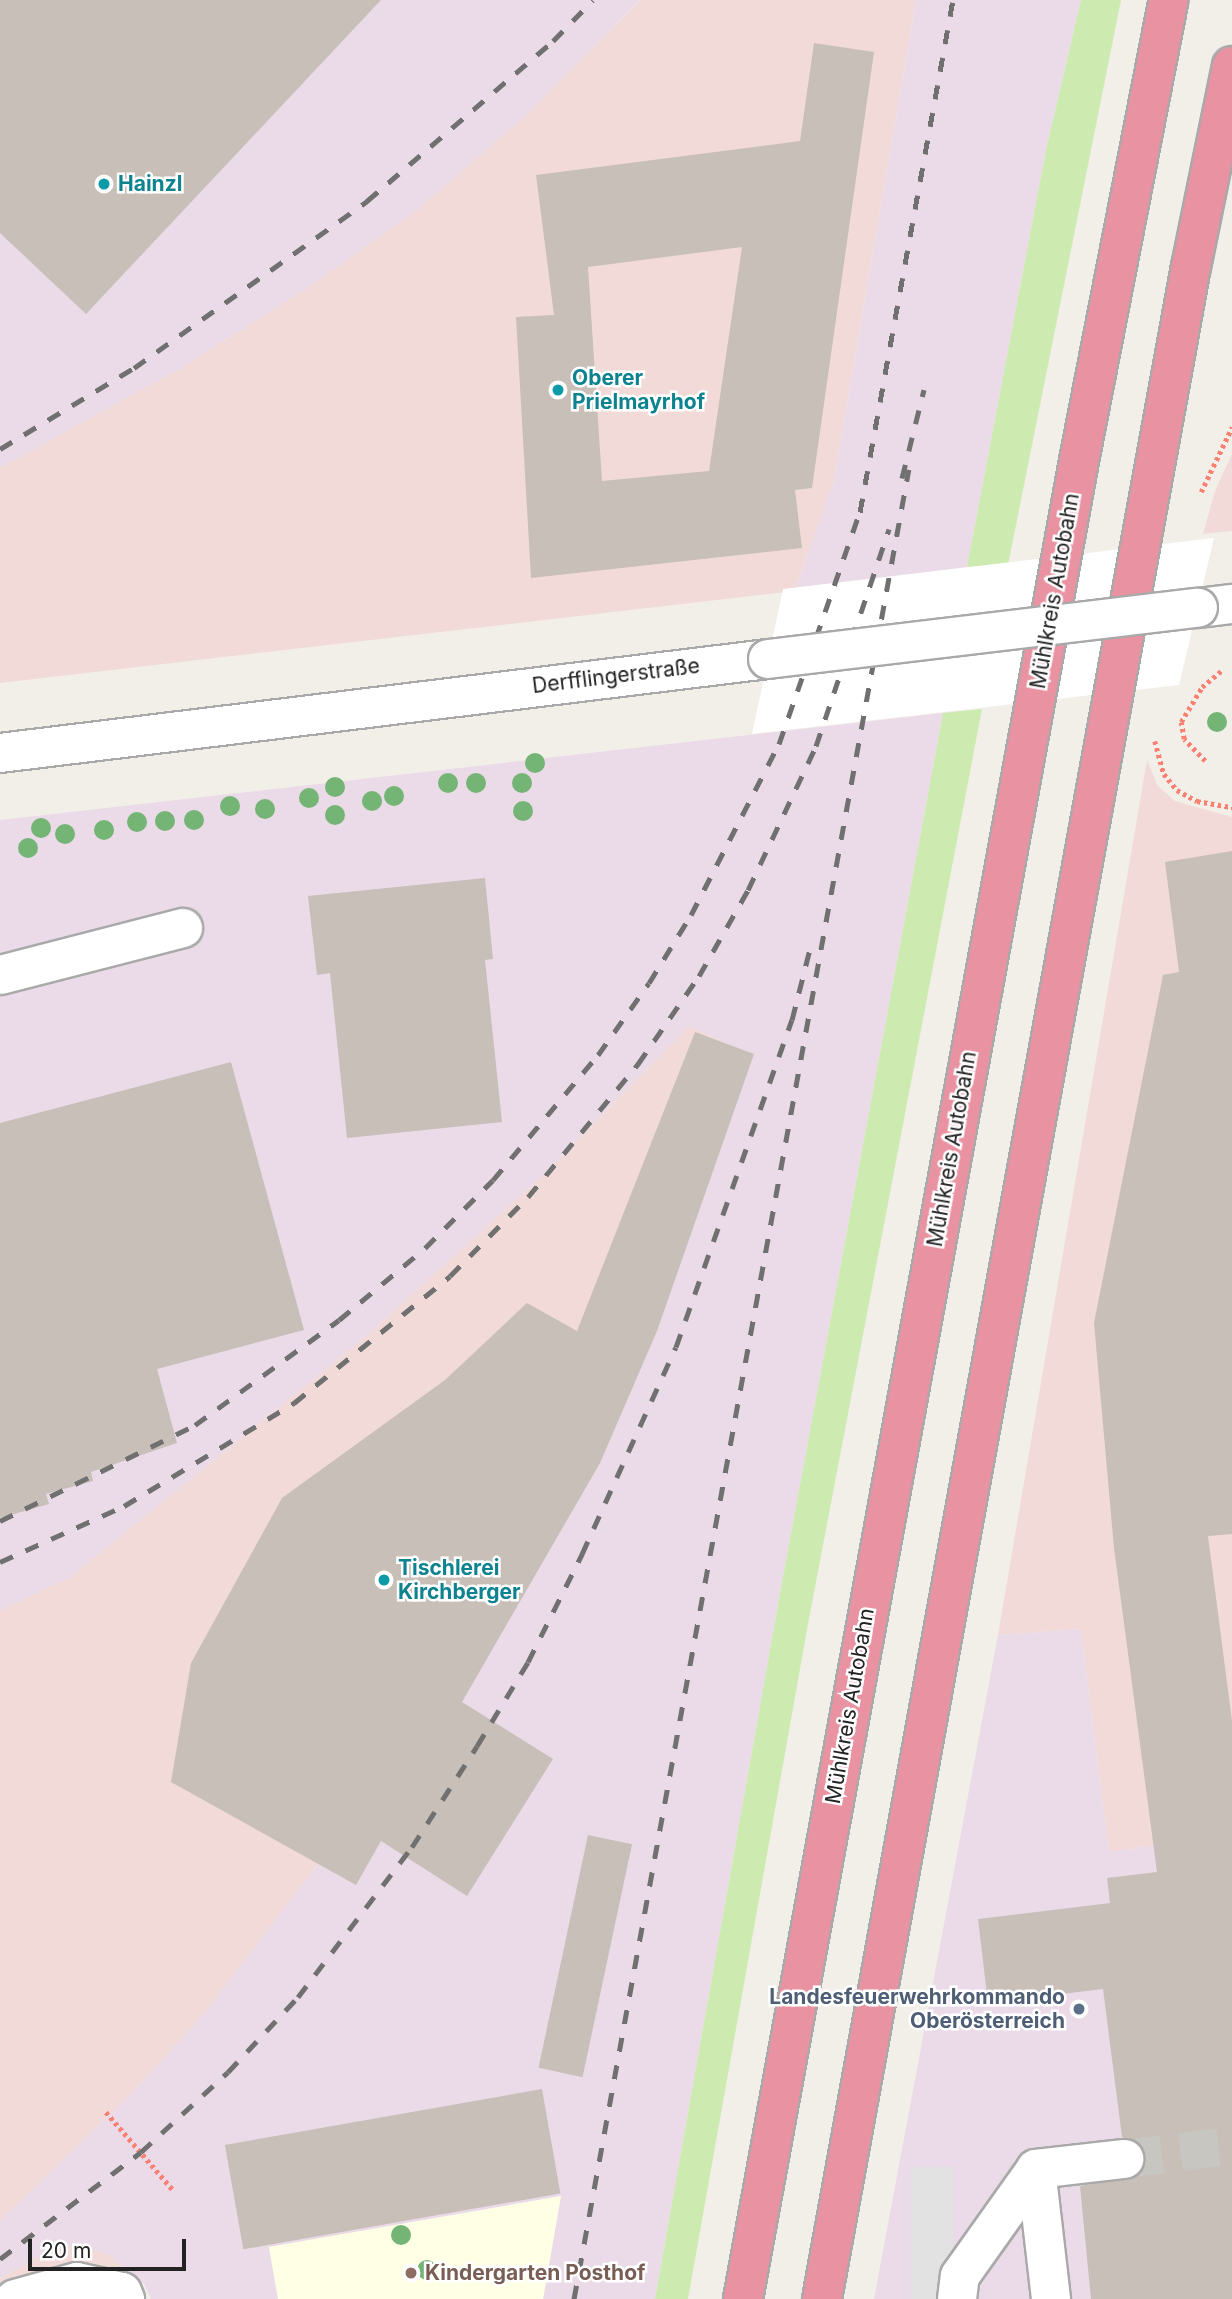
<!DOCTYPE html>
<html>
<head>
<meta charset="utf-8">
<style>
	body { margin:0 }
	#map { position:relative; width:1232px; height:2299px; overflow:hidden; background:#f2efe9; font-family:Inter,sans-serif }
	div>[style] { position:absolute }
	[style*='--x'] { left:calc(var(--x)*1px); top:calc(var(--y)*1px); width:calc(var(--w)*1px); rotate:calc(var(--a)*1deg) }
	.commercial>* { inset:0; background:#f2dad9 }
	.industrial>* { inset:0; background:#ebdbe8 }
	.education>* { inset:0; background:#ffffe5 }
	.grass>* { inset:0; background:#cdebb0 }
	.parking>* { inset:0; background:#e2e2e2; transform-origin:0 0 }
	.pier>* { inset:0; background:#fff }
	.building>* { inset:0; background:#c7bfb8; transform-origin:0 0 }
	.minor-tunnel>* { height:38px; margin-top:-19px; transform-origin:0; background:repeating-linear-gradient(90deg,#c8c6c1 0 38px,transparent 0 57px) }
	.path>* { height:4.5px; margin-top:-2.25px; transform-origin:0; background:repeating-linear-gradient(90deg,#fa8072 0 3.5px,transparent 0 7px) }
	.roads { filter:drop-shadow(2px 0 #a9a9a9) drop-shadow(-2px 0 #a9a9a9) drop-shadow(0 2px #a9a9a9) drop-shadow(0 -2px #a9a9a9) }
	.minor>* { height:38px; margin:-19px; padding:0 19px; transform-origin:19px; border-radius:19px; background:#fff }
	.highway>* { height:38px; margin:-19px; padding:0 19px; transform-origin:19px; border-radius:19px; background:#e892a2 }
	.rail>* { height:5px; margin-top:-2.5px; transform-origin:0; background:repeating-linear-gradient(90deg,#707070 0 14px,transparent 0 28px) }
	.bridges { filter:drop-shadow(2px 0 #a9a9a9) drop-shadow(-2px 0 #a9a9a9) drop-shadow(0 2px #a9a9a9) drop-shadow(0 -2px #a9a9a9) }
	.minor-bridge>* { height:38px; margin:-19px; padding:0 19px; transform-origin:19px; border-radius:19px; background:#fff }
	.trees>* { width:20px; height:20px; margin:-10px; border-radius:50%; background:#74b475 }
	.dots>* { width:19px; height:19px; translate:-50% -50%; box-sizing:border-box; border:4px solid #fff; border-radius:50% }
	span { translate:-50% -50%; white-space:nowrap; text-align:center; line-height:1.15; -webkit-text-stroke:5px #fff; paint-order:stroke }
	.culture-label { font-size:21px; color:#0d838f; font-weight:700 }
	.left { translate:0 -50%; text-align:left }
	.street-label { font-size:21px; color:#222 }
	.service-label { font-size:21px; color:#4e5e75; font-weight:700 }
	.right { translate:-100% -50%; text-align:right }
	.education-label { font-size:21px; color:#785e54; font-weight:700 }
	.scale { position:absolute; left:28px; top:2239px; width:158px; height:32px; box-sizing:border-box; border:4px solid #222; border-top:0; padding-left:9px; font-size:21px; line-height:24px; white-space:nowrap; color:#222; -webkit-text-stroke:5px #fff; paint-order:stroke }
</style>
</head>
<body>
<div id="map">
	<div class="commercial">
		<i style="clip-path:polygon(640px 0,916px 0,834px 480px,795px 591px,0 683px,0 468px,181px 368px,306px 289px,417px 210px,524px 117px)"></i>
		<i style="clip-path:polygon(1232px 454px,1232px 531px,1203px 534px,1215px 491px)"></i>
		<i style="clip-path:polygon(1147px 760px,1158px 786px,1175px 801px,1232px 817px,1232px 1834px,1109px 1852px,1081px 1629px,998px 1635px)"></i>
		<i style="clip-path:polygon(689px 1026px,751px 1055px,325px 1855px,203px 2015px,133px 2092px,0 2221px,0 1610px,69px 1578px,364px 1338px,541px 1177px)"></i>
		<i style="clip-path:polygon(59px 2244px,106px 2252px,123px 2264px,97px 2299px,0 2299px,0 2279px)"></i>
	</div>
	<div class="industrial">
		<i style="clip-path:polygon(0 0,640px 0,524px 117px,417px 210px,306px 289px,181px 368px,0 468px)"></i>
		<i style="clip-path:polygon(916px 0,1081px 0,1046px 150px,967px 567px,795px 591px,834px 480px)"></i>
		<i style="clip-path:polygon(943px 713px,782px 1582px,655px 2299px,543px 2299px,561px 2196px,269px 2247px,278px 2299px,151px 2299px,144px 2284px,106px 2253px,59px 2244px,0 2279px,0 2221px,133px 2092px,203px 2015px,325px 1855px,751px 1055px,689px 1026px,541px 1177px,364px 1338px,69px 1578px,0 1610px,0 820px)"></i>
		<i style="clip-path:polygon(1081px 1629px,1109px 1852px,1232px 1834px,1232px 2299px,874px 2299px,998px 1635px)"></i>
	</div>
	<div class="education">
		<i style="clip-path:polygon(561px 2196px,543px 2299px,278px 2299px,269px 2247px)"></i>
	</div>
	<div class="grass">
		<i style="clip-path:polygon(1081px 0,1121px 0,1008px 565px,967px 567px,1046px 150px)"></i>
		<i style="clip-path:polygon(982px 709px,808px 1624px,688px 2299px,655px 2299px,782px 1582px,943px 713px)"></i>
	</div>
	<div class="parking">
		<i style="left:911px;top:2167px;width:42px;height:134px"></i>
	</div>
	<div class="pier">
		<i style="clip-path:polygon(1214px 538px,1179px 685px,752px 734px,783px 589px)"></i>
	</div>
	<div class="building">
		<i style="clip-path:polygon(0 0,381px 0,86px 314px,0 233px)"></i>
		<i style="clip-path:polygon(evenodd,814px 43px,874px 52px,812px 488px,795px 490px,802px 548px,531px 578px,516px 317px,554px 315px,536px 175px,800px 141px,814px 43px,742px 247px,709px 471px,602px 481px,588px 267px,742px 247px)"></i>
		<i style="clip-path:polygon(1232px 851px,1232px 1534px,1208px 1536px,1232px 1721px,1232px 2299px,1091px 2299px,1080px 2186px,1136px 2177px,1146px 2157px,1141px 2146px,1122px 2137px,1103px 1989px,988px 2003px,978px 1919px,1110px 1903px,1107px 1878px,1157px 1872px,1114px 1548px,1094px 1323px,1163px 975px,1179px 972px,1165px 862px)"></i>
		<i style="clip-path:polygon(485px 878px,493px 959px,485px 960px,502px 1122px,347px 1138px,330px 973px,317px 975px,308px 896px)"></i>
		<i style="clip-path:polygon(695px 1032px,754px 1054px,657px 1331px,600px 1463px,462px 1702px,553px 1759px,467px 1896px,381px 1841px,356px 1885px,171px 1782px,191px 1663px,282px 1498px,445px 1380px,527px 1303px,577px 1331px)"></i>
		<i style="clip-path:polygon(231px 1062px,304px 1330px,157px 1369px,177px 1443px,91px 1472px,93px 1481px,46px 1494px,49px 1504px,0 1518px,0 1123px)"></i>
		<i style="left:588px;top:1835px;width:45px;height:238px;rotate:12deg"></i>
		<i style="left:542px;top:2089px;width:106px;height:322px;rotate:80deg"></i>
	</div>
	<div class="minor-tunnel">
		<i style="--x:1124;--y:2159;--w:109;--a:-6.9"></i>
	</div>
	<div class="path">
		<i style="--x:1201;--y:492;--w:72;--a:-64.5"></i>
		<i style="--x:1155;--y:741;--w:34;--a:75"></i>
		<i style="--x:1164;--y:774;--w:21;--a:51"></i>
		<i style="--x:1177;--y:790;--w:23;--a:29"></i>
		<i style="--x:1197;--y:801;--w:36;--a:10"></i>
		<i style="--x:1205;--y:761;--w:30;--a:-134"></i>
		<i style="--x:1184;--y:739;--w:17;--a:-100"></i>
		<i style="--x:1181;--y:722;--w:41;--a:-59"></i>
		<i style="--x:1202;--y:687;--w:25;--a:-40"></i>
		<i style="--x:106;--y:2112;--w:103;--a:49.3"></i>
	</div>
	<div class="roads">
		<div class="minor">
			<i style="--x:1198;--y:608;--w:34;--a:-7"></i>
			<i style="--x:0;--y:753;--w:774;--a:-6.98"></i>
			<i style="--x:0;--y:975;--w:189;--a:-14.4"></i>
			<i style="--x:1036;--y:2169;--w:131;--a:83.4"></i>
			<i style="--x:15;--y:2299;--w:64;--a:-15.3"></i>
			<i style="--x:77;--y:2282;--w:46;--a:12.5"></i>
			<i style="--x:122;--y:2292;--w:8;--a:67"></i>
			<i style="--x:957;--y:2299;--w:23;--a:-83"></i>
			<i style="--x:960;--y:2276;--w:131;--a:-54.6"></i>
			<i style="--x:1036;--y:2169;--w:89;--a:-6.5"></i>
		</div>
		<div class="highway">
			<i style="--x:743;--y:2299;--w:1863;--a:-79.64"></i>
			<i style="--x:1078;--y:466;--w:475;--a:-79"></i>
			<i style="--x:822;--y:2299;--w:2065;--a:-79.71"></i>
			<i style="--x:1191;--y:267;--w:205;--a:-78.5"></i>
		</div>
	</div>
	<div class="rail">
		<i style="--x:0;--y:449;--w:157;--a:-31.2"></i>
		<i style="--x:134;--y:368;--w:287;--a:-35.6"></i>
		<i style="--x:367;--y:201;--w:245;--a:-40.7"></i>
		<i style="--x:553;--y:41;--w:57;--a:-45.7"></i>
		<i style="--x:902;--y:478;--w:91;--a:-76"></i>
		<i style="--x:0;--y:1521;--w:217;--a:-26.2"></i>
		<i style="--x:195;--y:1425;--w:178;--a:-36.1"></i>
		<i style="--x:339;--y:1320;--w:112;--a:-39.9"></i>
		<i style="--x:425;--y:1248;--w:96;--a:-45"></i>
		<i style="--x:493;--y:1180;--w:163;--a:-50"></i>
		<i style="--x:598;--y:1055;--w:88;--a:-54.7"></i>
		<i style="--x:649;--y:983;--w:80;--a:-58.3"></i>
		<i style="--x:691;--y:915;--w:192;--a:-62.8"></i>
		<i style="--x:779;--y:744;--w:246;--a:-70.8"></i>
		<i style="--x:860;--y:512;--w:520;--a:-79.71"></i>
		<i style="--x:0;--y:1562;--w:136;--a:-24.3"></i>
		<i style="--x:124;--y:1506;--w:199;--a:-31.2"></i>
		<i style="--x:294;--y:1403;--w:201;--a:-39.1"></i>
		<i style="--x:450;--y:1276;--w:111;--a:-45.4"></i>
		<i style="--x:528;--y:1197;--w:173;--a:-50.4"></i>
		<i style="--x:638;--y:1064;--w:107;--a:-55.3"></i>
		<i style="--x:699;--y:976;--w:99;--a:-60.3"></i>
		<i style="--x:748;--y:890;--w:159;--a:-64.7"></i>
		<i style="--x:816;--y:746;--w:229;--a:-71.4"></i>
		<i style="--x:0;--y:2259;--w:177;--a:-37.2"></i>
		<i style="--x:141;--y:2152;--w:118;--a:-42.6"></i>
		<i style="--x:228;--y:2072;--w:103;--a:-47"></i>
		<i style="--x:298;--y:1997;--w:188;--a:-52.8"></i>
		<i style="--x:412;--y:1847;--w:120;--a:-57.2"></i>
		<i style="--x:477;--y:1746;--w:98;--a:-58.7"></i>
		<i style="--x:528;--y:1662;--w:121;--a:-63.4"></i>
		<i style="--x:582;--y:1554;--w:227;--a:-65.6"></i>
		<i style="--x:676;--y:1347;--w:347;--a:-70.5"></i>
		<i style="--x:792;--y:1020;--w:73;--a:-75.8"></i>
		<i style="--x:574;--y:2299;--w:1860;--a:-79.63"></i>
	</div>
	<div class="bridges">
		<div class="minor-bridge">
			<i style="--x:768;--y:659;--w:433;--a:-6.8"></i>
		</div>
	</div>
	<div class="trees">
		<i style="left:1217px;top:722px"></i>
		<i style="left:535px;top:763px"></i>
		<i style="left:448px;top:783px"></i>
		<i style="left:476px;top:783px"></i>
		<i style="left:522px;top:783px"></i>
		<i style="left:335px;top:787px"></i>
		<i style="left:394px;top:796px"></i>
		<i style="left:309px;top:798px"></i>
		<i style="left:372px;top:801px"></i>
		<i style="left:230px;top:806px"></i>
		<i style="left:265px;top:809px"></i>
		<i style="left:523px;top:811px"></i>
		<i style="left:335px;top:815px"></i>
		<i style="left:194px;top:820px"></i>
		<i style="left:165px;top:821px"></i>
		<i style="left:137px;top:822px"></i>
		<i style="left:41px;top:828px"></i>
		<i style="left:104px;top:830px"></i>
		<i style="left:65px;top:834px"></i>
		<i style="left:28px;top:848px"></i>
		<i style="left:401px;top:2235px"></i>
		<i style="left:427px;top:2270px"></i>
	</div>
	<div class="dots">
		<i style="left:104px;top:184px;background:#0f9aa8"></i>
		<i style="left:558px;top:390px;background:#0f9aa8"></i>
		<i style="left:384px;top:1580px;background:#0f9aa8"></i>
		<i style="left:1079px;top:2009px;background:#5c6f8a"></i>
		<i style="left:411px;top:2273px;background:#8d6e63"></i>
	</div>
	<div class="culture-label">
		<span class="left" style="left:118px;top:184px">Hainzl</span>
		<span class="left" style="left:572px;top:390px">Oberer<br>Prielmayrhof</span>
		<span class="left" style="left:398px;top:1580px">Tischlerei<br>Kirchberger</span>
	</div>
	<div class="street-label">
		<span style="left:1055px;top:591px;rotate:-80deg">Mühlkreis Autobahn</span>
		<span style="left:616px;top:676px;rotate:-7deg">Derfflingerstraße</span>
		<span style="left:952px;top:1149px;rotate:-80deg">Mühlkreis Autobahn</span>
		<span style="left:850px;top:1706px;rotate:-80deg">Mühlkreis Autobahn</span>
	</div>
	<div class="service-label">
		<span class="right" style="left:1065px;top:2009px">Landesfeuerwehrkommando<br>Oberösterreich</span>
	</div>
	<div class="education-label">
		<span class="left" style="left:425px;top:2273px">Kindergarten Posthof</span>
	</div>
	<div class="scale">20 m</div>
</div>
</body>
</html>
